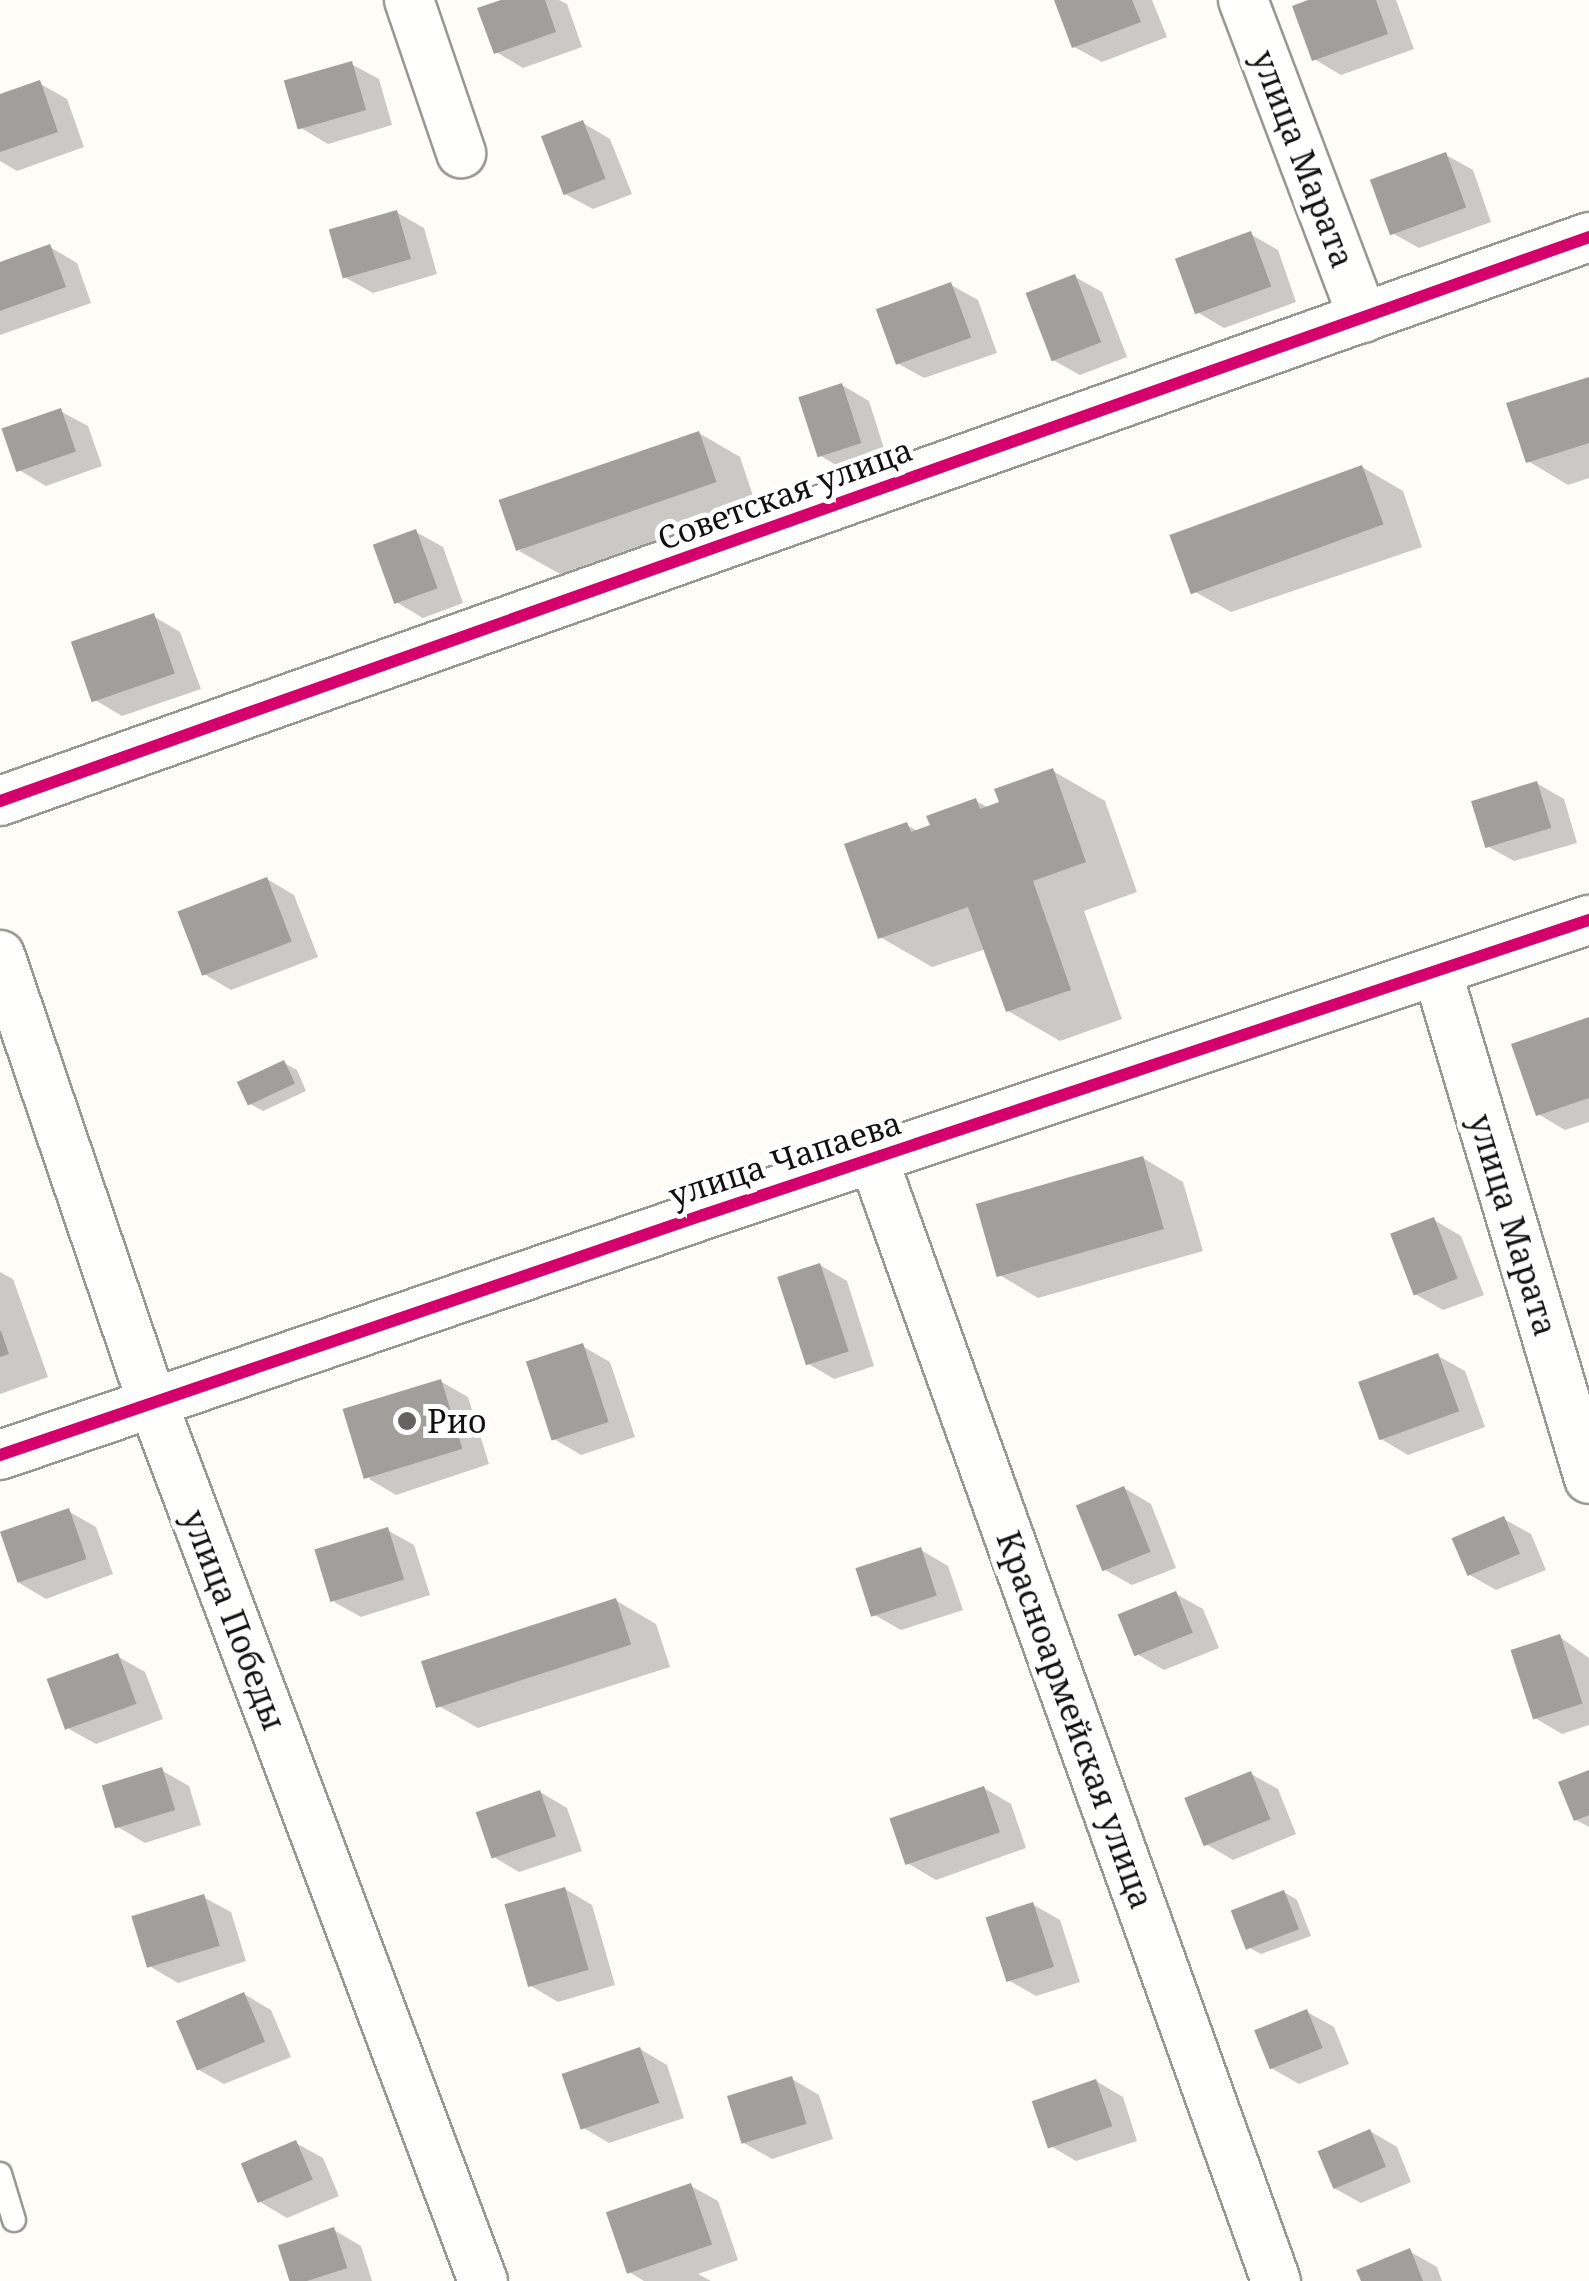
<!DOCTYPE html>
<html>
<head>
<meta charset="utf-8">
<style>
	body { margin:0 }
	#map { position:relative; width:1589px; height:2281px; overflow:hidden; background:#fdfcf7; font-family:"Noto Serif",serif }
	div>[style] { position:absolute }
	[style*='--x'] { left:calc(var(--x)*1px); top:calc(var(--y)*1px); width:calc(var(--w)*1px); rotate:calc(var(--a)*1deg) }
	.shadow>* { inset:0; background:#0003 }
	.building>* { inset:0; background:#a19f9c; transform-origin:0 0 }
	.roads { filter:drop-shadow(2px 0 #979795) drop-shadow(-2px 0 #979795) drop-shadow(0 2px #979795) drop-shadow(0 -2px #979795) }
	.service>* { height:22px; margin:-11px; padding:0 11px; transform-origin:11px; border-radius:11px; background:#fffffe }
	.minor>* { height:48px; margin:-24px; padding:0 24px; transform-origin:24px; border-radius:24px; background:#fffffe }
	.cycleway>* { height:12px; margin:-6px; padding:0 6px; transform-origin:6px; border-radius:6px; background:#d6006c }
	.dots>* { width:28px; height:28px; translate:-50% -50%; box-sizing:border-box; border:5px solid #fff; border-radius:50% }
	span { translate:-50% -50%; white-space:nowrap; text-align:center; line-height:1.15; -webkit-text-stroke:10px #fff; paint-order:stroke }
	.street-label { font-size:32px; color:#111 }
	.poi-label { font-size:32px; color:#111 }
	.left { translate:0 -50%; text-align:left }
</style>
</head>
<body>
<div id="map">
	<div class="shadow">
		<i style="clip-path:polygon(508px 0,559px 0,567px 4px,582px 47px,523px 68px,496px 52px)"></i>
		<i style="clip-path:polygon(1057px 0,1152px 0,1167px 37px,1102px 62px,1074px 47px)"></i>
		<i style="clip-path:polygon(1315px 0,1396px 0,1414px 49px,1341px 75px,1314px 59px)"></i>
		<i style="clip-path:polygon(351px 64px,379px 79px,392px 125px,328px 144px,301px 128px)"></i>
		<i style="clip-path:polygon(39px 83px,67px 99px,84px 147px,17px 171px,0 161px,0 97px)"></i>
		<i style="clip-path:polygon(583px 123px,610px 139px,632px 194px,593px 209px,565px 194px)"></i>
		<i style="clip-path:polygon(1446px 155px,1473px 170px,1491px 222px,1419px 248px,1392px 233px)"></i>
		<i style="clip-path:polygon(396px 212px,424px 228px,437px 274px,373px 293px,346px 278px)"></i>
		<i style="clip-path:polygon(1250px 234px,1278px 250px,1296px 302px,1224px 328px,1197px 312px)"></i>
		<i style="clip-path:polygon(50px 247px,77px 263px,91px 303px,0 335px,0 264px)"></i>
		<i style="clip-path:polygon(1075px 277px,1102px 292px,1127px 357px,1080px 375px,1053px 360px)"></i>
		<i style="clip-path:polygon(951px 285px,978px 300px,997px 353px,924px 378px,897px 363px)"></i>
		<i style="clip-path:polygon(1589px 379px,1589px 478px,1568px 485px,1528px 461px)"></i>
		<i style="clip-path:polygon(842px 385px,869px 401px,887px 458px,846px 471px,819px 455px)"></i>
		<i style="clip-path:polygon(60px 411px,88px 426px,102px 466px,46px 486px,19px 470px)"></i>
		<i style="clip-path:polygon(699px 433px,740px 457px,756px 505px,560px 574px,519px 551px)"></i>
		<i style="clip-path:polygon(1362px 467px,1403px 491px,1422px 547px,1231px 612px,1190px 589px)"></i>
		<i style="clip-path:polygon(416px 532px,443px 547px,463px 603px,423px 618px,396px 602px)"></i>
		<i style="clip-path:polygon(153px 616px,180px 632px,201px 689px,122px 716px,95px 700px)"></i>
		<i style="clip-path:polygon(1053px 771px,1105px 801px,1137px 892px,1084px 911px,1122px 1019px,1060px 1041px,1008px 1011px,986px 949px,932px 967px,880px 937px,907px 825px,919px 832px,976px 801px,989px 808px,1002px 804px)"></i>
		<i style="clip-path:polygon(1536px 783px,1564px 799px,1577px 843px,1514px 861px,1487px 846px)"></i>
		<i style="clip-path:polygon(267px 879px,294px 895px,318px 957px,231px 990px,204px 974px)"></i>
		<i style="clip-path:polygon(1589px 1020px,1589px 1122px,1565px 1130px,1538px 1114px)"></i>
		<i style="clip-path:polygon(284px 1063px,297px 1070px,306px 1091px,263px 1111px,250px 1104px)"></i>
		<i style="clip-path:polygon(1143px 1158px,1183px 1182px,1203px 1251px,1038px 1298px,998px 1274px)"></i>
		<i style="clip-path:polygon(1434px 1220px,1461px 1236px,1484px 1295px,1443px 1310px,1415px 1294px)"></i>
		<i style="clip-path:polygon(820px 1265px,847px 1281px,874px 1366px,834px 1379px,807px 1363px)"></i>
		<i style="clip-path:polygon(0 1272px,13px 1279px,48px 1377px,0 1394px)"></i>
		<i style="clip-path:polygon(582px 1346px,610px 1362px,635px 1437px,581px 1455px,554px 1439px)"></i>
		<i style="clip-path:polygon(1438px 1356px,1465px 1371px,1485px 1427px,1408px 1455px,1381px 1439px)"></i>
		<i style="clip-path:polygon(440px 1381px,468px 1397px,489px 1464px,396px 1495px,369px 1479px)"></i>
		<i style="clip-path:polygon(1124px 1488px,1151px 1504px,1176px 1568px,1132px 1585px,1105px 1570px)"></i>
		<i style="clip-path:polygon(68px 1511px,96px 1527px,113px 1574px,46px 1599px,19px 1583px)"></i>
		<i style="clip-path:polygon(1504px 1519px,1531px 1534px,1546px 1570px,1496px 1590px,1468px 1574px)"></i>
		<i style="clip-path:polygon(387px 1530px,414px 1545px,430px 1595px,361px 1617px,334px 1602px)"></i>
		<i style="clip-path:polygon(921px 1550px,948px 1566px,963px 1610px,901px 1630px,873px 1614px)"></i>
		<i style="clip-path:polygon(1176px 1594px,1203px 1609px,1219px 1648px,1164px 1670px,1137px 1654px)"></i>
		<i style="clip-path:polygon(615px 1600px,656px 1624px,670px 1667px,478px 1728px,437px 1705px)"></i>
		<i style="clip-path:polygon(1560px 1637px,1589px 1658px,1589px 1725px,1562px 1734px,1535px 1718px)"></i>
		<i style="clip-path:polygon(117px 1656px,145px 1672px,163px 1719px,96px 1744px,69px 1729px)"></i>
		<i style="clip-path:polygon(161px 1770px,189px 1786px,201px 1825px,145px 1843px,118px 1827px)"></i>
		<i style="clip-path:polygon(1589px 1773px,1589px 1827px,1576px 1820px)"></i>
		<i style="clip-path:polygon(1251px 1774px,1278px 1789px,1296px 1834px,1233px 1860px,1206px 1844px)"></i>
		<i style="clip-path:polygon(984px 1788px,1011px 1804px,1026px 1848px,936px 1880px,909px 1864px)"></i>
		<i style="clip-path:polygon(540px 1792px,567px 1808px,582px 1851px,519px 1872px,492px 1856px)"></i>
		<i style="clip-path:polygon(565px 1889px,592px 1905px,615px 1985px,558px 2002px,531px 1986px)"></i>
		<i style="clip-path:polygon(1284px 1892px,1297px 1900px,1311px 1936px,1261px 1954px,1248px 1947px)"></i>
		<i style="clip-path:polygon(203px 1897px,231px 1912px,246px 1961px,178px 1983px,151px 1967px)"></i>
		<i style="clip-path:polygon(1032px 1904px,1060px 1920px,1080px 1982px,1036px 1996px,1008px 1980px)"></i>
		<i style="clip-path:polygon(244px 1994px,271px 2010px,291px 2057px,224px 2084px,197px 2069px)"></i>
		<i style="clip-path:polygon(1307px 2012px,1334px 2027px,1349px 2064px,1299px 2084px,1271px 2068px)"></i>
		<i style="clip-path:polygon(640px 2049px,667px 2065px,684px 2118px,609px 2143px,582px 2127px)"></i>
		<i style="clip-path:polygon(792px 2079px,819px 2095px,833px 2139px,772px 2159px,744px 2143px)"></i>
		<i style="clip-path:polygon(1096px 2081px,1123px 2097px,1137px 2141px,1076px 2161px,1049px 2145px)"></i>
		<i style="clip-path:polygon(1370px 2131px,1397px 2147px,1411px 2182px,1361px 2203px,1334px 2188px)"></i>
		<i style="clip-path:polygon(296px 2143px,323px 2158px,339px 2196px,287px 2218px,260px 2202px)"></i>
		<i style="clip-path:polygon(691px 2186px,718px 2201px,738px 2260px,698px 2274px,711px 2281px,644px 2281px,629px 2272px)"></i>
		<i style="clip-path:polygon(334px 2230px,361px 2246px,372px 2281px,292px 2281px,281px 2246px)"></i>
		<i style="clip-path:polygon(1409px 2251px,1437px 2267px,1442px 2281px,1363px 2281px)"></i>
	</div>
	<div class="building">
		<i style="clip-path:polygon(501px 0,545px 0,556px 32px,494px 54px,477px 8px)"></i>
		<i style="clip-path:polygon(1054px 0,1132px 0,1141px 22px,1072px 48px)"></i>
		<i style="clip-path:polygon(1308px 0,1376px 0,1388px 34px,1312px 61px,1292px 6px)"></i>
		<i style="left:352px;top:61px;width:51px;height:71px;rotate:74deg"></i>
		<i style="clip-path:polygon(40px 80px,58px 132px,0 152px,0 94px)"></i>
		<i style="left:583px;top:120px;width:63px;height:45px;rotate:69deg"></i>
		<i style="left:1446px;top:152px;width:59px;height:81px;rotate:70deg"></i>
		<i style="left:397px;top:210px;width:51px;height:71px;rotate:74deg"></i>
		<i style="left:1251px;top:231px;width:59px;height:81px;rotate:70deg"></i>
		<i style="clip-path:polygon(50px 244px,66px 287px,0 311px,0 262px)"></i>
		<i style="left:1075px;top:274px;width:73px;height:53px;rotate:69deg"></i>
		<i style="left:951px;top:282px;width:59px;height:80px;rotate:70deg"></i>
		<i style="clip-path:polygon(1589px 377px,1589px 443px,1526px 463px,1506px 403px)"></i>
		<i style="left:842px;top:383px;width:63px;height:46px;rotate:72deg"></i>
		<i style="left:61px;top:408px;width:46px;height:63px;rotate:71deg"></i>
		<i style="left:699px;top:431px;width:54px;height:212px;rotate:71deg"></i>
		<i style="left:1362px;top:465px;width:63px;height:205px;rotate:70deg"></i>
		<i style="left:416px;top:529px;width:63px;height:46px;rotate:70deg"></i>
		<i style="left:154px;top:613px;width:64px;height:88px;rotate:71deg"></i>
		<i style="clip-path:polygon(1053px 768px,1086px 862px,1033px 881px,1071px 990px,1006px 1012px,968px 907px,878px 939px,844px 844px,907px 822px,911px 832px,930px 825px,926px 816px,976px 798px,980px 809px,999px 802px,994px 789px)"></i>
		<i style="left:1537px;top:781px;width:49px;height:69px;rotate:73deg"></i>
		<i style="left:267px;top:877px;width:69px;height:96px;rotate:69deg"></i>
		<i style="clip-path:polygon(1589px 1017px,1589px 1098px,1536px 1116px,1511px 1044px)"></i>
		<i style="left:284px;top:1060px;width:26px;height:52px;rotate:65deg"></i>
		<i style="left:1143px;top:1156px;width:76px;height:174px;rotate:74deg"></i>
		<i style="left:1434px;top:1217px;width:66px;height:47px;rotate:69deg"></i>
		<i style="left:820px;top:1263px;width:93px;height:45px;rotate:72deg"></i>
		<i style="clip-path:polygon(1px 1331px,9px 1354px,0 1357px,0 1332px)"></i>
		<i style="left:583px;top:1343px;width:83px;height:60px;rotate:72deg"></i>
		<i style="left:1438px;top:1353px;width:62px;height:85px;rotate:70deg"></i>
		<i style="left:441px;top:1379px;width:73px;height:103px;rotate:73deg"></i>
		<i style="left:1124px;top:1486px;width:71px;height:52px;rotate:68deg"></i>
		<i style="left:69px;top:1508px;width:54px;height:73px;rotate:71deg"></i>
		<i style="left:1504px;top:1516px;width:41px;height:57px;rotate:67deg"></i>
		<i style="left:388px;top:1527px;width:55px;height:77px;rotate:73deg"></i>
		<i style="left:921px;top:1547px;width:51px;height:69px;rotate:72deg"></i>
		<i style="left:1176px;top:1591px;width:45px;height:63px;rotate:68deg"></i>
		<i style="left:616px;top:1598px;width:49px;height:205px;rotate:72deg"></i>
		<i style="left:1560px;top:1634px;width:73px;height:52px;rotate:72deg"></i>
		<i style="left:118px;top:1653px;width:54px;height:76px;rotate:70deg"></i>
		<i style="left:162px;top:1767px;width:45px;height:63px;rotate:73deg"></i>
		<i style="clip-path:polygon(1589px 1770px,1589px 1815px,1574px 1821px,1558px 1782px)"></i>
		<i style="left:1251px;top:1771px;width:52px;height:72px;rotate:68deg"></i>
		<i style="left:984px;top:1786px;width:49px;height:100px;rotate:71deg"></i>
		<i style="left:540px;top:1790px;width:49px;height:68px;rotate:71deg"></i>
		<i style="left:565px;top:1887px;width:86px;height:63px;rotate:74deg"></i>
		<i style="left:1284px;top:1890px;width:42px;height:57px;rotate:69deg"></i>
		<i style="left:204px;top:1894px;width:54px;height:76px;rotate:73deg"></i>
		<i style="left:1033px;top:1902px;width:68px;height:50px;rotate:72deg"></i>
		<i style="left:244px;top:1992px;width:54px;height:74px;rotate:67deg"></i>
		<i style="left:1307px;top:2009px;width:42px;height:57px;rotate:68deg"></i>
		<i style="left:640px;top:2047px;width:59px;height:83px;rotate:71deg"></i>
		<i style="left:792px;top:2076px;width:50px;height:68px;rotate:73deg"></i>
		<i style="left:1096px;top:2079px;width:50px;height:68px;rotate:71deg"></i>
		<i style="left:1370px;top:2129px;width:41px;height:57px;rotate:67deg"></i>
		<i style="left:296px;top:2140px;width:43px;height:60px;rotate:67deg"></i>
		<i style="left:691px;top:2183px;width:65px;height:90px;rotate:71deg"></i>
		<i style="left:334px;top:2227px;width:43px;height:59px;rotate:72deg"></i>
		<i style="clip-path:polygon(1410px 2248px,1423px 2281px,1361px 2281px,1356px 2270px)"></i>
	</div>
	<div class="roads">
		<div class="service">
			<i style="--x:0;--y:2174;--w:48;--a:73.1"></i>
		</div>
		<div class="minor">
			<i style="--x:409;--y:0;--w:162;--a:71.2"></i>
			<i style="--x:1243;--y:0;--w:340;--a:69.3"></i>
			<i style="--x:0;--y:801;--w:1686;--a:-19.54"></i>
			<i style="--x:0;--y:955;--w:471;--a:71.2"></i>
			<i style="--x:152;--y:1401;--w:940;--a:69.39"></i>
			<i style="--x:1437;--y:971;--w:530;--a:73.34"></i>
			<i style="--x:873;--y:1158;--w:1193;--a:70.26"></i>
			<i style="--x:0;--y:1455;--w:743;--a:-18.85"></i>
			<i style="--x:703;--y:1215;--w:934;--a:-18.42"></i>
		</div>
	</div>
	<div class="cycleway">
		<i style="--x:0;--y:801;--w:1686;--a:-19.54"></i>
		<i style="--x:0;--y:1455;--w:743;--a:-18.85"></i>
		<i style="--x:703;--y:1215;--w:934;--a:-18.42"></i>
	</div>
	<div class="dots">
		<i style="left:407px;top:1421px;background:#646362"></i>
	</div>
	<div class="street-label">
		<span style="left:1303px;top:159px;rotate:69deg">улица Марата</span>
		<span style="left:785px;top:494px;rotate:-20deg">Советская улица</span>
		<span style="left:785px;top:1159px;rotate:-18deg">улица Чапаева</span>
		<span style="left:1513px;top:1225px;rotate:73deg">улица Марата</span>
		<span style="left:234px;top:1620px;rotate:69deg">улица Победы</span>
		<span style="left:1075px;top:1720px;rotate:70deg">Красноармейская улица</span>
	</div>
	<div class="poi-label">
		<span class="left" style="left:427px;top:1421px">Рио</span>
	</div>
</div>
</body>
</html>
